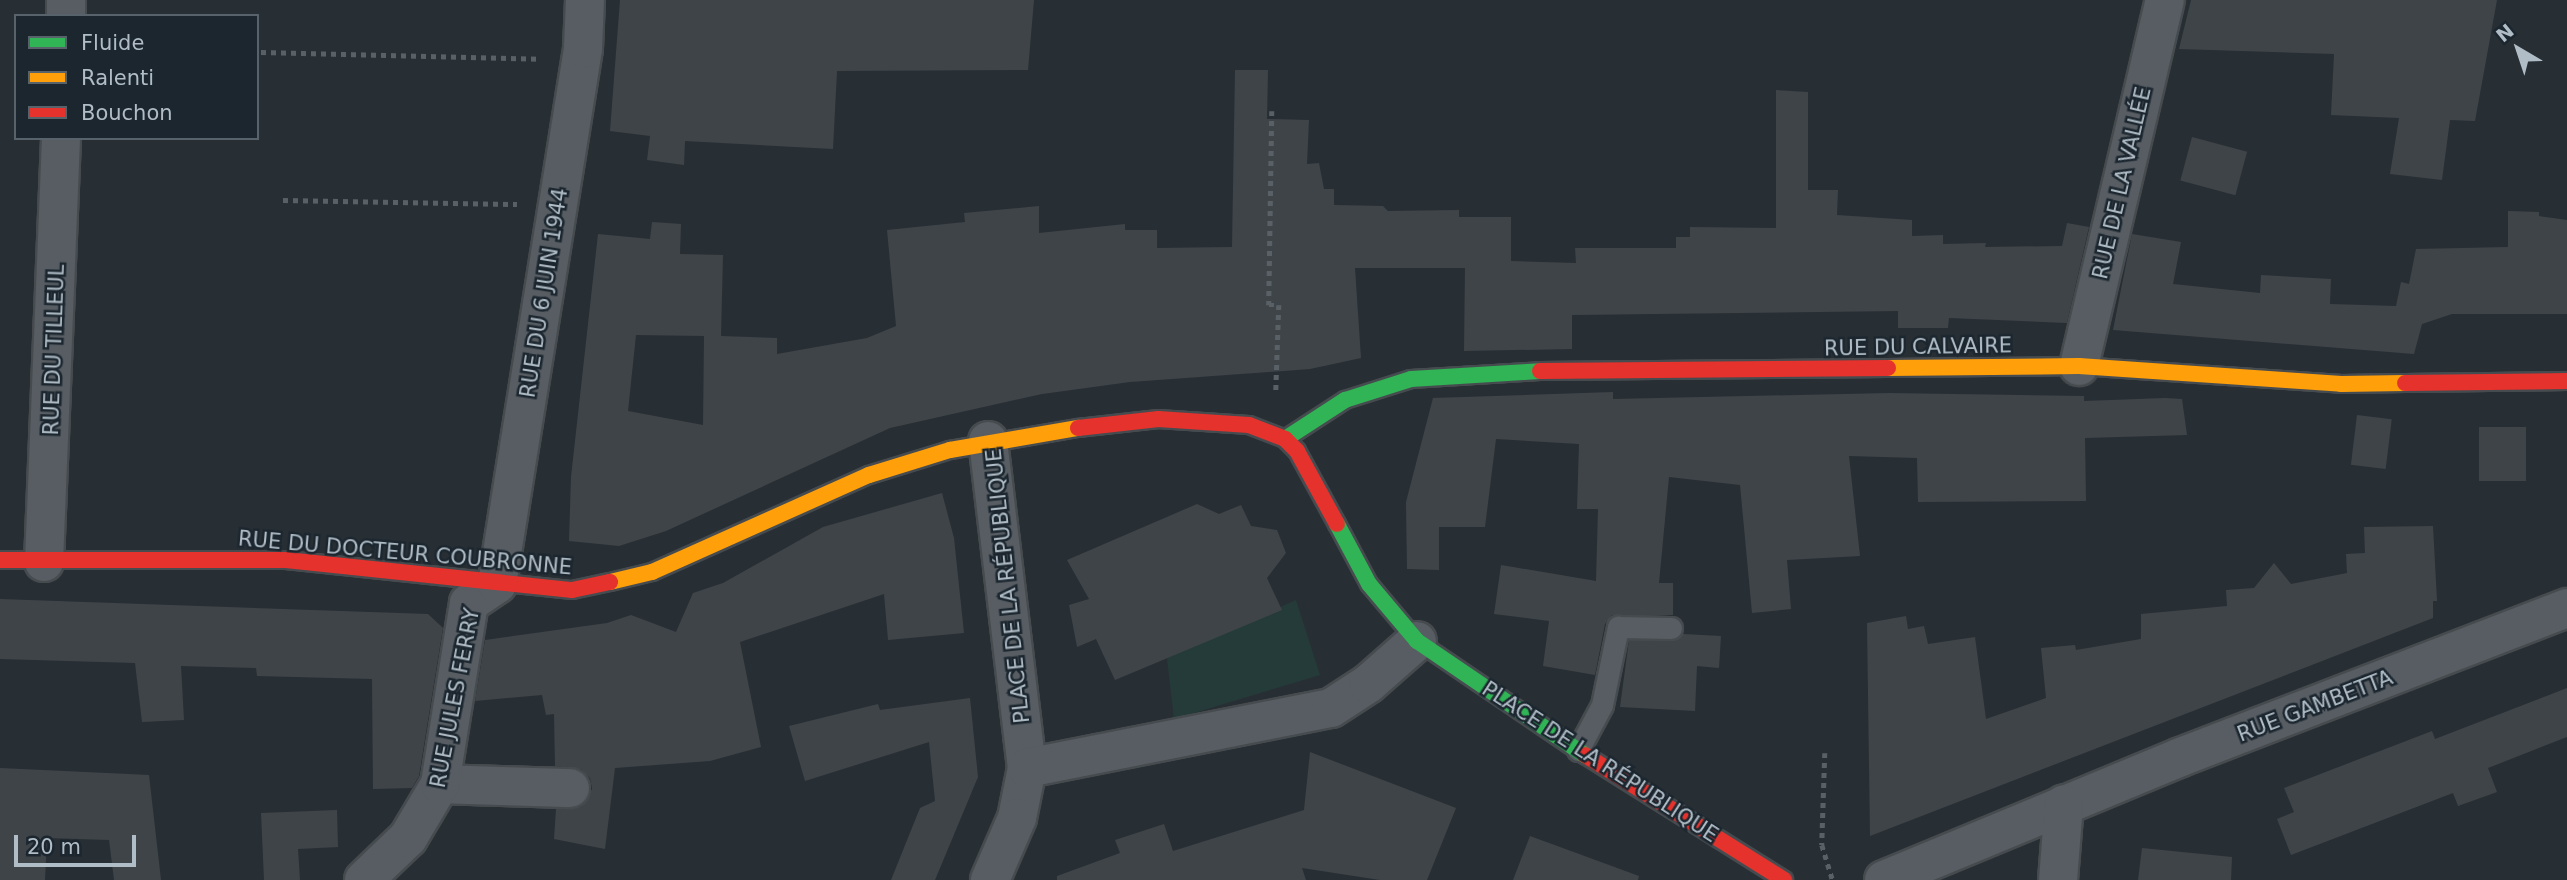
<!DOCTYPE html>
<html>
<head>
<meta charset="utf-8">
<style>
	body { margin:0 }
	#map { position:relative; width:2567px; height:880px; overflow:hidden; background:#282f34; font-family:"DejaVu Sans",sans-serif }
	div>[style] { position:absolute }
	[style*='--x'] { left:calc(var(--x)*1px); top:calc(var(--y)*1px); width:calc(var(--w)*1px); rotate:calc(var(--a)*1deg) }
	.green>* { inset:0; background:#253b3a }
	.building>* { inset:0; background:#3f4449; transform-origin:0 0 }
	.path>* { height:4.5px; margin-top:-2.25px; transform-origin:0; background:repeating-linear-gradient(90deg,#5a6166 0 5px,transparent 0 10px) }
	.roads { filter:drop-shadow(2px 0 #464b4f) drop-shadow(-2px 0 #464b4f) drop-shadow(0 2px #464b4f) drop-shadow(0 -2px #464b4f) }
	.lane>* { height:21px; margin:-10.5px; padding:0 10.5px; transform-origin:10.5px; border-radius:10.5px; background:#575d62 }
	.street>* { height:38px; margin:-19px; padding:0 19px; transform-origin:19px; border-radius:19px; background:#575d62 }
	.fast>* { height:16px; margin:-8px; padding:0 8px; transform-origin:8px; border-radius:8px; background:#30b455 }
	.slow>* { height:16px; margin:-8px; padding:0 8px; transform-origin:8px; border-radius:8px; background:#ff9f0a }
	.jam>* { height:16px; margin:-8px; padding:0 8px; transform-origin:8px; border-radius:8px; background:#e5322d }
	span { translate:-50% -50%; white-space:nowrap; text-align:center; line-height:1.15; -webkit-text-stroke:5px #1b262f; paint-order:stroke }
	.street-label { font-size:21px; color:#b0bcc6 }
	.legend { position:absolute; left:14px; top:14px; width:245px; height:126px; box-sizing:border-box; background:#1b262f; border:2px solid #57626b; margin:0; padding:9px 12px; list-style:none; font-size:21px; color:#b0bcc6 }
	.legend li { display:flex; align-items:center; gap:14px; height:35px }
	.legend b { width:35px; border:2px solid #57626b }
	.north { position:absolute; left:2483px; top:14px; width:70px; height:70px; -webkit-text-stroke:5px #1b262f; paint-order:stroke; rotate:321deg; font-size:19px; font-weight:700; line-height:28px; text-align:center; color:#b0bcc6 }
	.north::after { content:''; display:block; margin:auto; width:24px; height:32px; background:#b0bcc6; clip-path:polygon(50% 0,100% 100%,50% 72%,0 100%) }
	.scale { position:absolute; left:14px; top:835px; width:122px; height:32px; box-sizing:border-box; border:4px solid #b0bcc6; border-top:0; padding-left:9px; font-size:21px; line-height:24px; white-space:nowrap; color:#b0bcc6; -webkit-text-stroke:5px #1b262f; paint-order:stroke }
</style>
</head>
<body>
<div id="map">
	<div class="green">
		<i style="clip-path:polygon(1296px 600px,1320px 675px,1174px 719px,1167px 658px)"></i>
	</div>
	<div class="building">
		<i style="clip-path:polygon(620px 0,1034px 0,1028px 70px,837px 71px,833px 149px,685px 141px,684px 165px,647px 160px,650px 136px,610px 131px)"></i>
		<i style="clip-path:polygon(2191px 0,2497px 0,2475px 121px,2450px 120px,2442px 180px,2390px 174px,2399px 118px,2331px 115px,2334px 54px,2179px 49px)"></i>
		<i style="clip-path:polygon(evenodd,1235px 70px,1268px 70px,1267px 119px,1309px 120px,1307px 164px,1319px 163px,1324px 189px,1334px 189px,1334px 205px,1383px 206px,1388px 211px,1459px 210px,1459px 217px,1511px 217px,1511px 261px,1576px 263px,1575px 248px,1676px 248px,1676px 237px,1690px 237px,1690px 227px,1776px 228px,1776px 90px,1808px 92px,1808px 190px,1838px 190px,1837px 215px,1912px 220px,1912px 236px,1943px 235px,1943px 244px,1986px 243px,1985px 247px,2062px 246px,2067px 223px,2089px 227px,2067px 323px,1949px 318px,1948px 328px,1898px 328px,1898px 311px,1572px 315px,1572px 349px,1464px 351px,1465px 268px,1355px 268px,1361px 358px,1310px 369px,1130px 382px,1042px 394px,890px 428px,666px 531px,619px 546px,569px 541px,571px 477px,598px 234px,650px 239px,652px 222px,681px 224px,680px 254px,723px 255px,721px 336px,777px 338px,777px 354px,867px 338px,896px 326px,887px 230px,965px 222px,964px 213px,1039px 206px,1039px 233px,1125px 224px,1125px 230px,1157px 230px,1157px 248px,1232px 247px,1235px 70px,636px 335px,704px 336px,703px 425px,628px 411px,636px 335px)"></i>
		<i style="left:2192px;top:137px;width:57px;height:45px;rotate:15deg"></i>
		<i style="clip-path:polygon(2508px 211px,2539px 212px,2539px 216px,2567px 220px,2567px 314px,2452px 314px,2422px 324px,2414px 354px,2113px 330px,2132px 234px,2181px 242px,2173px 284px,2260px 293px,2261px 275px,2331px 279px,2330px 304px,2396px 306px,2401px 282px,2409px 284px,2416px 249px,2508px 247px)"></i>
		<i style="clip-path:polygon(1613px 392px,1613px 399px,1889px 393px,2084px 396px,2084px 401px,2165px 398px,2182px 399px,2187px 435px,2085px 438px,2086px 501px,1918px 502px,1917px 458px,1849px 456px,1860px 556px,1787px 560px,1791px 609px,1752px 613px,1740px 485px,1669px 477px,1659px 583px,1673px 583px,1673px 615px,1612px 615px,1605px 624px,1595px 675px,1543px 666px,1549px 621px,1494px 614px,1501px 565px,1596px 581px,1598px 509px,1577px 509px,1579px 444px,1496px 439px,1485px 527px,1439px 527px,1439px 570px,1407px 569px,1406px 502px,1433px 398px)"></i>
		<i style="left:2357px;top:415px;width:35px;height:50px;rotate:7deg"></i>
		<i style="left:2479px;top:427px;width:47px;height:54px"></i>
		<i style="clip-path:polygon(942px 493px,954px 538px,964px 633px,888px 640px,884px 594px,740px 642px,761px 747px,710px 761px,615px 768px,605px 849px,554px 839px,556px 809px,581px 807px,592px 789px,590px 778px,581px 769px,555px 766px,554px 714px,546px 715px,542px 695px,475px 701px,485px 640px,607px 623px,631px 615px,676px 632px,693px 593px,723px 583px,823px 527px)"></i>
		<i style="clip-path:polygon(1197px 504px,1219px 514px,1241px 505px,1251px 526px,1277px 530px,1286px 553px,1267px 578px,1282px 610px,1115px 680px,1096px 639px,1077px 647px,1069px 605px,1089px 599px,1067px 560px)"></i>
		<i style="clip-path:polygon(2433px 526px,2437px 601px,2433px 601px,2433px 618px,1870px 836px,1867px 623px,1906px 616px,1908px 629px,1924px 626px,1928px 644px,1975px 637px,1986px 719px,2046px 698px,2041px 648px,2075px 645px,2076px 650px,2141px 639px,2141px 614px,2227px 606px,2226px 590px,2254px 588px,2274px 563px,2291px 584px,2347px 573px,2346px 554px,2365px 553px,2364px 527px)"></i>
		<i style="clip-path:polygon(0 599px,428px 614px,443px 628px,419px 776px,412px 788px,373px 789px,372px 679px,257px 676px,256px 668px,181px 666px,184px 720px,142px 722px,135px 663px,0 659px)"></i>
		<i style="clip-path:polygon(1683px 634px,1721px 636px,1719px 668px,1697px 666px,1695px 711px,1620px 707px,1629px 640px,1671px 641px)"></i>
		<i style="clip-path:polygon(2567px 688px,2567px 737px,2488px 768px,2497px 792px,2458px 806px,2453px 793px,2291px 855px,2277px 819px,2294px 812px,2284px 788px,2432px 731px,2435px 739px)"></i>
		<i style="clip-path:polygon(970px 698px,978px 777px,935px 880px,891px 880px,920px 808px,935px 801px,929px 742px,805px 781px,789px 726px,878px 704px,880px 710px)"></i>
		<i style="clip-path:polygon(1310px 752px,1456px 808px,1427px 880px,1380px 880px,1302px 868px,1306px 880px,1057px 880px,1057px 876px,1120px 853px,1115px 840px,1164px 824px,1173px 851px,1304px 810px)"></i>
		<i style="clip-path:polygon(0 768px,149px 775px,161px 880px,114px 880px,109px 840px,47px 838px,45px 880px,0 880px)"></i>
		<i style="clip-path:polygon(337px 810px,338px 847px,298px 849px,300px 880px,264px 880px,261px 813px)"></i>
		<i style="clip-path:polygon(1530px 836px,1639px 876px,1638px 880px,1513px 880px)"></i>
		<i style="clip-path:polygon(2142px 848px,2232px 857px,2231px 880px,2138px 880px)"></i>
	</div>
	<div class="path">
		<i style="--x:261;--y:52;--w:279;--a:1.4"></i>
		<i style="--x:1272;--y:111;--w:194;--a:90.9"></i>
		<i style="--x:1269;--y:305;--w:10;--a:0"></i>
		<i style="--x:1279;--y:305;--w:87;--a:92"></i>
		<i style="--x:283;--y:200;--w:234;--a:1"></i>
		<i style="--x:1825;--y:753;--w:92;--a:91.9"></i>
		<i style="--x:1822;--y:845;--w:37;--a:73"></i>
	</div>
	<div class="roads">
		<div class="lane">
			<i style="--x:1578;--y:750;--w:51;--a:-61.9"></i>
			<i style="--x:1602;--y:705;--w:80;--a:-78.4"></i>
			<i style="--x:1618;--y:627;--w:53;--a:1.1"></i>
		</div>
		<div class="street">
			<i style="--x:66;--y:16;--w:16;--a:-90"></i>
			<i style="--x:2079;--y:366;--w:376;--a:-76.8"></i>
			<i style="--x:988;--y:441;--w:329;--a:83.2"></i>
			<i style="--x:1027;--y:768;--w:51;--a:101.3"></i>
			<i style="--x:1017;--y:818;--w:68;--a:113.5"></i>
			<i style="--x:44;--y:562;--w:424;--a:-87.7"></i>
			<i style="--x:1027;--y:768;--w:310;--a:-11.2"></i>
			<i style="--x:1331;--y:708;--w:44;--a:-33"></i>
			<i style="--x:1368;--y:684;--w:65;--a:-41.3"></i>
			<i style="--x:440;--y:784;--w:130;--a:1.8"></i>
			<i style="--x:364;--y:880;--w:61;--a:-43.7"></i>
			<i style="--x:408;--y:838;--w:63;--a:-59.3"></i>
			<i style="--x:440;--y:784;--w:183;--a:-80.9"></i>
			<i style="--x:469;--y:603;--w:34;--a:-34"></i>
			<i style="--x:497;--y:584;--w:542;--a:-80.87"></i>
			<i style="--x:583;--y:49;--w:49;--a:-87.7"></i>
			<i style="--x:1884;--y:880;--w:321;--a:-22.5"></i>
			<i style="--x:2181;--y:757;--w:414;--a:-21.1"></i>
			<i style="--x:2058;--y:880;--w:76;--a:-85.5"></i>
		</div>
		<div class="fast">
			<i style="--x:1285;--y:439;--w:72;--a:-33"></i>
			<i style="--x:1345;--y:400;--w:69;--a:-17.7"></i>
			<i style="--x:1411;--y:379;--w:129;--a:-3.5"></i>
			<i style="--x:1337;--y:524;--w:68;--a:61.9"></i>
			<i style="--x:1369;--y:584;--w:75;--a:49.9"></i>
			<i style="--x:1417;--y:641;--w:203;--a:34.2"></i>
		</div>
		<div class="slow">
			<i style="--x:1888;--y:368;--w:191;--a:-0.6"></i>
			<i style="--x:2079;--y:366;--w:263;--a:3.9"></i>
			<i style="--x:2341;--y:384;--w:64;--a:-0.9"></i>
			<i style="--x:610;--y:582;--w:43;--a:-13.4"></i>
			<i style="--x:652;--y:572;--w:238;--a:-24.1"></i>
			<i style="--x:869;--y:475;--w:85;--a:-17.2"></i>
			<i style="--x:950;--y:450;--w:130;--a:-9.8"></i>
		</div>
		<div class="jam">
			<i style="--x:1540;--y:371;--w:348;--a:-0.5"></i>
			<i style="--x:2405;--y:383;--w:162;--a:-0.7"></i>
			<i style="--x:1078;--y:428;--w:81;--a:-6.4"></i>
			<i style="--x:1158;--y:419;--w:91;--a:3.8"></i>
			<i style="--x:1249;--y:425;--w:39;--a:21"></i>
			<i style="--x:1285;--y:439;--w:17;--a:45"></i>
			<i style="--x:1297;--y:451;--w:83;--a:61.3"></i>
			<i style="--x:0;--y:560;--w:286;--a:0"></i>
			<i style="--x:286;--y:560;--w:288;--a:6"></i>
			<i style="--x:572;--y:590;--w:39;--a:-12"></i>
			<i style="--x:1585;--y:755;--w:235;--a:32.1"></i>
		</div>
	</div>
	<div class="street-label">
		<span style="left:2122px;top:183px;rotate:-77deg">RUE DE LA VALLÉE</span>
		<span style="left:544px;top:293px;rotate:-81deg">RUE DU 6 JUIN 1944</span>
		<span style="left:1918px;top:347px;rotate:-1deg">RUE DU CALVAIRE</span>
		<span style="left:54px;top:350px;rotate:-88deg">RUE DU TILLEUL</span>
		<span style="left:405px;top:553px;rotate:5deg">RUE DU DOCTEUR COUBRONNE</span>
		<span style="left:1008px;top:586px;rotate:-96deg">PLACE DE LA RÉPUBLIQUE</span>
		<span style="left:455px;top:698px;rotate:-79deg">RUE JULES FERRY</span>
		<span style="left:2315px;top:706px;rotate:-21deg">RUE GAMBETTA</span>
		<span style="left:1600px;top:762px;rotate:33deg">PLACE DE LA RÉPUBLIQUE</span>
	</div>
	<ul class="legend">
	<li><b style="height:9px;background:#30b455"></b>Fluide</li>
	<li><b style="height:9px;background:#ff9f0a"></b>Ralenti</li>
	<li><b style="height:9px;background:#e5322d"></b>Bouchon</li>
	</ul>
	<div class="north">N</div>
	<div class="scale">20 m</div>
</div>
</body>
</html>
